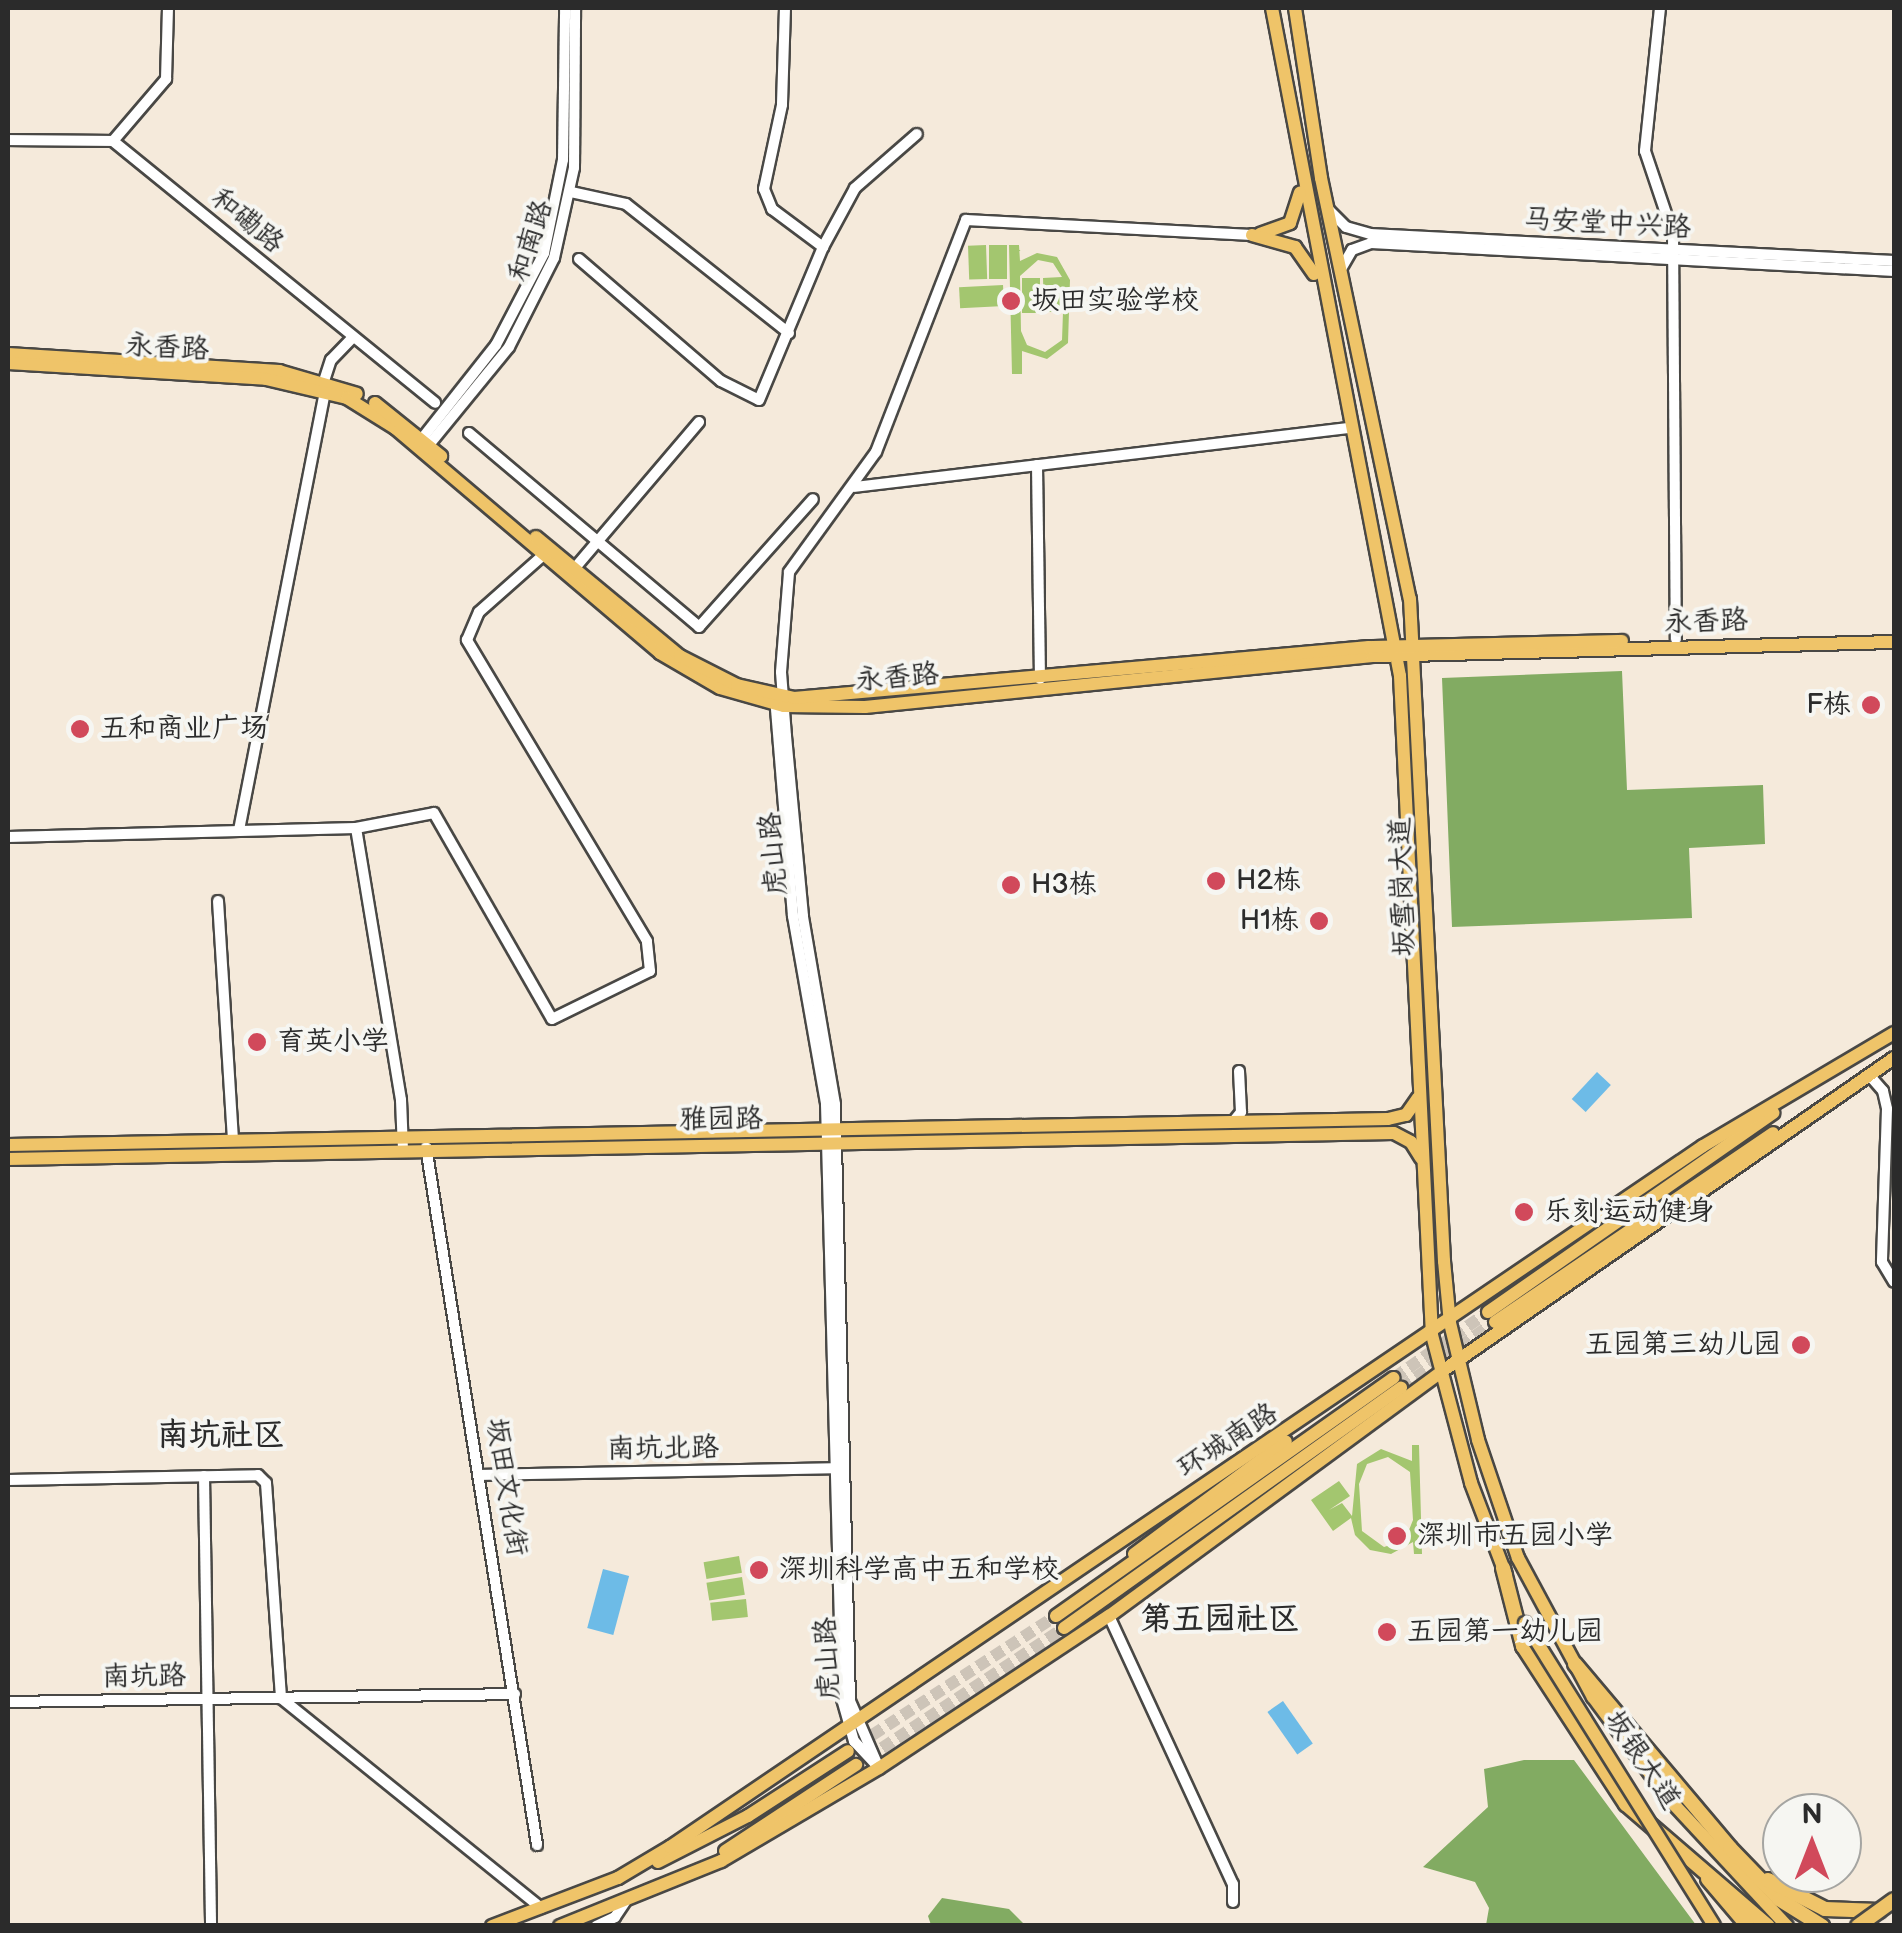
<!DOCTYPE html>
<html>
<head>
<meta charset="utf-8">
<style>
	body { margin:0 }
	#map { position:relative; width:1902px; height:1933px; overflow:hidden; background:#f5eadb; font-family:"Balsamiq Sans","LXGW WenKai TC",sans-serif }
	div>[style] { position:absolute }
	[style*='--x'] { left:calc(var(--x)*1px); top:calc(var(--y)*1px); width:calc(var(--w)*1px); rotate:calc(var(--a)*1deg) }
	.green>* { inset:0; background:#a3c66f; transform-origin:0 0 }
	.forest>* { inset:0; background:#82ab62 }
	.water>* { inset:0; background:#6dbbe7; transform-origin:0 0 }
	.major-tunnel>* { height:12px; margin-top:-6px; transform-origin:0; background:repeating-linear-gradient(90deg,#cdc4b8 0 12px,transparent 0 18px) }
	.roads { filter:drop-shadow(2px 0 #494845) drop-shadow(-2px 0 #494845) drop-shadow(0 2px #494845) drop-shadow(0 -2px #494845) }
	.minor>* { height:10px; margin:-5px; padding:0 5px; transform-origin:5px; border-radius:5px; background:#fff }
	.major>* { height:12px; margin:-6px; padding:0 6px; transform-origin:6px; border-radius:6px; background:#efc469 }
	.highway>* { height:14px; margin:-7px; padding:0 7px; transform-origin:7px; border-radius:7px; background:#efc469 }
	.bridges { filter:drop-shadow(2px 0 #494845) drop-shadow(-2px 0 #494845) drop-shadow(0 2px #494845) drop-shadow(0 -2px #494845) }
	.major-bridge>* { height:12px; margin:-6px; padding:0 6px; transform-origin:6px; border-radius:6px; background:#efc469 }
	.highway-bridge>* { height:14px; margin:-7px; padding:0 7px; transform-origin:7px; border-radius:7px; background:#efc469 }
	.dots>* { width:28px; height:28px; translate:-50% -50%; box-sizing:border-box; border:5px solid #f6f6f2; border-radius:50% }
	span { translate:-50% -50%; white-space:nowrap; text-align:center; line-height:1.15; -webkit-text-stroke:8px #f6f6f2; paint-order:stroke }
	.street-label { font-size:28px; color:#2b2b2b }
	.poi-label { font-size:28px; color:#2b2b2b }
	.left { translate:0 -50%; text-align:left }
	.right { translate:-100% -50%; text-align:right }
	.quarter-label { font-size:32px; color:#2b2b2b; font-weight:700 }
	.frame { position:absolute; inset:0; border:10px solid #2b2b2b; pointer-events:none }
	.north { position:absolute; left:1762px; top:1793px; width:100px; height:100px; box-sizing:border-box; background:#f6f6f2; border:2px solid #a5a5a2; border-radius:50%; rotate:0deg; font-size:28px; font-weight:700; line-height:40px; text-align:center; color:#2b2b2b }
	.north::after { content:''; display:block; margin:auto; width:35px; height:45px; background:#d1495b; clip-path:polygon(50% 0,100% 100%,50% 72%,0 100%) }
</style>
</head>
<body>
<div id="map">
	<div class="green">
		<i style="left:986px;top:245px;width:34px;height:18px;rotate:88deg"></i>
		<i style="left:989px;top:245px;width:18px;height:34px"></i>
		<i style="clip-path:polygon(evenodd,1009px 245px,1019px 245px,1020px 261px,1037px 253px,1057px 257px,1070px 280px,1068px 343px,1047px 359px,1022px 351px,1022px 374px,1012px 374px,1009px 245px,1038px 260px,1053px 263px,1062px 277px,1043px 278px,1044px 312px,1063px 312px,1062px 340px,1045px 352px,1027px 345px,1021px 331px,1020px 276px,1038px 260px)"></i>
		<i style="left:1022px;top:278px;width:18px;height:35px"></i>
		<i style="left:1003px;top:285px;width:21px;height:44px;rotate:87deg"></i>
		<i style="clip-path:polygon(evenodd,1412px 1445px,1419px 1445px,1422px 1554px,1414px 1554px,1413px 1542px,1391px 1554px,1370px 1550px,1355px 1535px,1351px 1518px,1333px 1531px,1311px 1500px,1339px 1481px,1350px 1496px,1329px 1510px,1342px 1503px,1352px 1516px,1357px 1464px,1381px 1449px,1412px 1461px,1412px 1445px,1388px 1457px,1410px 1472px,1413px 1520px,1405px 1540px,1384px 1547px,1362px 1531px,1359px 1484px,1367px 1464px,1388px 1457px)"></i>
		<i style="left:739px;top:1556px;width:17px;height:36px;rotate:80deg"></i>
		<i style="left:742px;top:1577px;width:18px;height:36px;rotate:81deg"></i>
		<i style="left:746px;top:1599px;width:18px;height:36px;rotate:84deg"></i>
	</div>
	<div class="forest">
		<i style="clip-path:polygon(1622px 671px,1627px 790px,1763px 785px,1765px 844px,1689px 848px,1692px 918px,1452px 927px,1442px 678px)"></i>
		<i style="clip-path:polygon(1524px 1760px,1574px 1760px,1696px 1925px,1486px 1925px,1489px 1908px,1475px 1882px,1423px 1867px,1488px 1807px,1484px 1769px)"></i>
		<i style="clip-path:polygon(942px 1898px,1009px 1909px,1025px 1925px,931px 1925px,928px 1916px)"></i>
	</div>
	<div class="water">
		<i style="left:1597px;top:1072px;width:19px;height:37px;rotate:43deg"></i>
		<i style="left:603px;top:1569px;width:27px;height:61px;rotate:15deg"></i>
		<i style="left:1283px;top:1701px;width:52px;height:19px;rotate:55deg"></i>
	</div>
	<div class="major-tunnel">
		<i style="--x:1394;--y:1378;--w:115;--a:-35.1"></i>
		<i style="--x:1401;--y:1388;--w:115;--a:-35.1"></i>
		<i style="--x:857;--y:1745;--w:237;--a:-33"></i>
		<i style="--x:867;--y:1758;--w:236;--a:-33.4"></i>
	</div>
	<div class="roads">
		<div class="minor">
			<i style="--x:785;--y:8;--w:97;--a:91.8"></i>
			<i style="--x:782;--y:105;--w:86;--a:102.1"></i>
			<i style="--x:764;--y:189;--w:22;--a:68"></i>
			<i style="--x:772;--y:209;--w:64;--a:36.7"></i>
			<i style="--x:1660;--y:8;--w:144;--a:96"></i>
			<i style="--x:1645;--y:151;--w:88;--a:71.4"></i>
			<i style="--x:1673;--y:234;--w:405;--a:89.6"></i>
			<i style="--x:8;--y:140;--w:105;--a:0.5"></i>
			<i style="--x:113;--y:141;--w:415;--a:39.1"></i>
			<i style="--x:113;--y:141;--w:82;--a:-49.5"></i>
			<i style="--x:166;--y:79;--w:71;--a:-88.4"></i>
			<i style="--x:571;--y:192;--w:56;--a:12.3"></i>
			<i style="--x:626;--y:204;--w:208;--a:38.4"></i>
			<i style="--x:1329;--y:210;--w:24;--a:45"></i>
			<i style="--x:1346;--y:227;--w:25;--a:16"></i>
			<i style="--x:1370;--y:234;--w:525;--a:2.95"></i>
			<i style="--x:579;--y:259;--w:187;--a:40.7"></i>
			<i style="--x:721;--y:381;--w:42;--a:26.6"></i>
			<i style="--x:759;--y:400;--w:166;--a:-67.3"></i>
			<i style="--x:823;--y:247;--w:67;--a:-61.5"></i>
			<i style="--x:855;--y:188;--w:82;--a:-41.1"></i>
			<i style="--x:1341;--y:269;--w:22;--a:-60"></i>
			<i style="--x:1352;--y:250;--w:20;--a:-20"></i>
			<i style="--x:1371;--y:243;--w:524;--a:3.06"></i>
			<i style="--x:324;--y:381;--w:22;--a:-72"></i>
			<i style="--x:331;--y:360;--w:32;--a:-46"></i>
			<i style="--x:469;--y:433;--w:301;--a:40.1"></i>
			<i style="--x:699;--y:627;--w:171;--a:-48.3"></i>
			<i style="--x:417;--y:445;--w:127;--a:-51.7"></i>
			<i style="--x:496;--y:345;--w:104;--a:-62.4"></i>
			<i style="--x:544;--y:253;--w:95;--a:-78.5"></i>
			<i style="--x:563;--y:160;--w:152;--a:-89.2"></i>
			<i style="--x:424;--y:451;--w:134;--a:-50.7"></i>
			<i style="--x:509;--y:347;--w:100;--a:-63.2"></i>
			<i style="--x:554;--y:258;--w:92;--a:-77.5"></i>
			<i style="--x:574;--y:168;--w:160;--a:-89.6"></i>
			<i style="--x:1037;--y:465;--w:214;--a:89.2"></i>
			<i style="--x:854;--y:487;--w:499;--a:-6.8"></i>
			<i style="--x:574;--y:569;--w:193;--a:-49.6"></i>
			<i style="--x:775;--y:697;--w:220;--a:85.3"></i>
			<i style="--x:793;--y:916;--w:191;--a:80"></i>
			<i style="--x:826;--y:1104;--w:595;--a:88.46"></i>
			<i style="--x:842;--y:1699;--w:44;--a:74.1"></i>
			<i style="--x:854;--y:1741;--w:37;--a:47"></i>
			<i style="--x:356;--y:828;--w:276;--a:80.6"></i>
			<i style="--x:401;--y:1100;--w:50;--a:87.7"></i>
			<i style="--x:239;--y:830;--w:447;--a:-78.9"></i>
			<i style="--x:8;--y:837;--w:348;--a:-1.5"></i>
			<i style="--x:356;--y:828;--w:79;--a:-10.9"></i>
			<i style="--x:434;--y:813;--w:237;--a:60.2"></i>
			<i style="--x:552;--y:1019;--w:109;--a:-26.1"></i>
			<i style="--x:650;--y:971;--w:30;--a:-96"></i>
			<i style="--x:647;--y:941;--w:351;--a:-120.9"></i>
			<i style="--x:467;--y:640;--w:30;--a:-67"></i>
			<i style="--x:479;--y:612;--w:92;--a:-41.5"></i>
			<i style="--x:218;--y:901;--w:239;--a:86.4"></i>
			<i style="--x:1870;--y:1076;--w:20;--a:49"></i>
			<i style="--x:1883;--y:1091;--w:18;--a:77"></i>
			<i style="--x:1887;--y:1109;--w:153;--a:91.9"></i>
			<i style="--x:1882;--y:1262;--w:23;--a:59"></i>
			<i style="--x:1233;--y:1122;--w:13;--a:-51"></i>
			<i style="--x:1241;--y:1112;--w:41;--a:-92.8"></i>
			<i style="--x:426;--y:1147;--w:707;--a:80.96"></i>
			<i style="--x:482;--y:1475;--w:359;--a:-1.1"></i>
			<i style="--x:204;--y:1476;--w:450;--a:89.1"></i>
			<i style="--x:8;--y:1480;--w:250;--a:-1.1"></i>
			<i style="--x:258;--y:1475;--w:11;--a:45"></i>
			<i style="--x:266;--y:1483;--w:216;--a:86"></i>
			<i style="--x:281;--y:1698;--w:334;--a:38.9"></i>
			<i style="--x:1109;--y:1616;--w:295;--a:65.2"></i>
			<i style="--x:1233;--y:1884;--w:18;--a:90"></i>
			<i style="--x:8;--y:1702;--w:507;--a:-0.9"></i>
			<i style="--x:879;--y:1768;--w:73;--a:-113.4"></i>
			<i style="--x:850;--y:1701;--w:597;--a:-91.44"></i>
			<i style="--x:835;--y:1104;--w:191;--a:-99.7"></i>
			<i style="--x:803;--y:916;--w:181;--a:-95.4"></i>
			<i style="--x:786;--y:736;--w:64;--a:-94.5"></i>
			<i style="--x:781;--y:672;--w:100;--a:-85.4"></i>
			<i style="--x:789;--y:572;--w:148;--a:-54.1"></i>
			<i style="--x:876;--y:452;--w:249;--a:-68.8"></i>
			<i style="--x:966;--y:220;--w:286;--a:3"></i>
			<i style="--x:596;--y:1926;--w:21;--a:-25"></i>
			<i style="--x:615;--y:1917;--w:18;--a:-56"></i>
		</div>
		<div class="major">
			<i style="--x:1272;--y:8;--w:680;--a:79.15"></i>
			<i style="--x:1400;--y:676;--w:660;--a:87.22"></i>
			<i style="--x:1432;--y:1335;--w:153;--a:75.2"></i>
			<i style="--x:1471;--y:1483;--w:98;--a:69.2"></i>
			<i style="--x:1295;--y:8;--w:172;--a:81.3"></i>
			<i style="--x:1321;--y:178;--w:430;--a:78.1"></i>
			<i style="--x:1410;--y:599;--w:663;--a:87.06"></i>
			<i style="--x:1444;--y:1261;--w:62;--a:84.5"></i>
			<i style="--x:1450;--y:1323;--w:120;--a:76.5"></i>
			<i style="--x:1478;--y:1440;--w:125;--a:71.3"></i>
			<i style="--x:1518;--y:1558;--w:158;--a:61.7"></i>
			<i style="--x:1593;--y:1697;--w:126;--a:53.4"></i>
			<i style="--x:1668;--y:1798;--w:175;--a:47.1"></i>
			<i style="--x:1260;--y:234;--w:32;--a:-20"></i>
			<i style="--x:1290;--y:223;--w:32;--a:-72"></i>
			<i style="--x:1252;--y:235;--w:45;--a:15.6"></i>
			<i style="--x:1295;--y:247;--w:33;--a:55"></i>
			<i style="--x:8;--y:354;--w:272;--a:3.6"></i>
			<i style="--x:279;--y:371;--w:81;--a:16.4"></i>
			<i style="--x:8;--y:363;--w:258;--a:3.5"></i>
			<i style="--x:266;--y:379;--w:83;--a:13.2"></i>
			<i style="--x:347;--y:398;--w:57;--a:32"></i>
			<i style="--x:395;--y:428;--w:348;--a:40.3"></i>
			<i style="--x:660;--y:653;--w:69;--a:30.3"></i>
			<i style="--x:720;--y:688;--w:66;--a:15.7"></i>
			<i style="--x:784;--y:706;--w:81;--a:0.7"></i>
			<i style="--x:865;--y:707;--w:510;--a:-5.74"></i>
			<i style="--x:1372;--y:656;--w:522;--a:-1.54"></i>
			<i style="--x:375;--y:403;--w:85;--a:38.8"></i>
			<i style="--x:536;--y:537;--w:187;--a:39.6"></i>
			<i style="--x:680;--y:656;--w:64;--a:27"></i>
			<i style="--x:737;--y:685;--w:58;--a:12.8"></i>
			<i style="--x:794;--y:698;--w:577;--a:-5.07"></i>
			<i style="--x:1369;--y:647;--w:253;--a:-1.4"></i>
			<i style="--x:8;--y:1145;--w:1380;--a:-1.08"></i>
			<i style="--x:1388;--y:1119;--w:18;--a:-13"></i>
			<i style="--x:1406;--y:1115;--w:21;--a:-55"></i>
			<i style="--x:8;--y:1159;--w:1386;--a:-1.07"></i>
			<i style="--x:1394;--y:1133;--w:19;--a:28"></i>
			<i style="--x:1411;--y:1142;--w:19;--a:58"></i>
			<i style="--x:1488;--y:1312;--w:348;--a:-34.9"></i>
			<i style="--x:1495;--y:1322;--w:336;--a:-34.2"></i>
			<i style="--x:1134;--y:1554;--w:189;--a:-36.6"></i>
			<i style="--x:1056;--y:1616;--w:413;--a:-35.2"></i>
			<i style="--x:1064;--y:1628;--w:414;--a:-35.5"></i>
			<i style="--x:725;--y:1851;--w:157;--a:-33.3"></i>
			<i style="--x:658;--y:1862;--w:101;--a:-27.1"></i>
			<i style="--x:748;--y:1816;--w:119;--a:-33"></i>
			<i style="--x:492;--y:1926;--w:135;--a:-20.9"></i>
			<i style="--x:618;--y:1878;--w:61;--a:-30.8"></i>
			<i style="--x:670;--y:1847;--w:1248;--a:-34.16"></i>
			<i style="--x:1703;--y:1146;--w:222;--a:-30.6"></i>
			<i style="--x:560;--y:1926;--w:174;--a:-22"></i>
			<i style="--x:721;--y:1861;--w:183;--a:-30.5"></i>
			<i style="--x:879;--y:1768;--w:276;--a:-33.5"></i>
			<i style="--x:1109;--y:1616;--w:412;--a:-36.3"></i>
			<i style="--x:1441;--y:1372;--w:551;--a:-34.73"></i>
		</div>
		<div class="highway">
			<i style="--x:1503;--y:1568;--w:81;--a:75.6"></i>
			<i style="--x:1523;--y:1646;--w:189;--a:56.9"></i>
			<i style="--x:1626;--y:1804;--w:187;--a:40.7"></i>
			<i style="--x:1575;--y:1664;--w:241;--a:49.9"></i>
			<i style="--x:1730;--y:1848;--w:71;--a:46.1"></i>
			<i style="--x:1779;--y:1899;--w:51;--a:32.1"></i>
			<i style="--x:1708;--y:1879;--w:62;--a:49.6"></i>
			<i style="--x:1768;--y:1880;--w:64;--a:27"></i>
			<i style="--x:1825;--y:1909;--w:54;--a:2.1"></i>
		</div>
	</div>
	<div class="bridges">
		<div class="major-bridge">
			<i style="--x:1525;--y:1623;--w:357;--a:58"></i>
		</div>
		<div class="highway-bridge">
			<i style="--x:1858;--y:1926;--w:44;--a:-35.8"></i>
		</div>
	</div>
	<div class="dots">
		<i style="left:1011px;top:301px;background:#d1495b"></i>
		<i style="left:1871px;top:705px;background:#d1495b"></i>
		<i style="left:80px;top:729px;background:#d1495b"></i>
		<i style="left:1216px;top:881px;background:#d1495b"></i>
		<i style="left:1011px;top:885px;background:#d1495b"></i>
		<i style="left:1319px;top:921px;background:#d1495b"></i>
		<i style="left:257px;top:1042px;background:#d1495b"></i>
		<i style="left:1524px;top:1212px;background:#d1495b"></i>
		<i style="left:1801px;top:1345px;background:#d1495b"></i>
		<i style="left:1397px;top:1536px;background:#d1495b"></i>
		<i style="left:759px;top:1570px;background:#d1495b"></i>
		<i style="left:1387px;top:1632px;background:#d1495b"></i>
	</div>
	<div class="street-label">
		<span style="left:247px;top:221px;rotate:39deg">和磡路</span>
		<span style="left:1607px;top:224px;rotate:3deg">马安堂中兴路</span>
		<span style="left:531px;top:241px;rotate:-72deg">和南路</span>
		<span style="left:167px;top:348px;rotate:3deg">永香路</span>
		<span style="left:1706px;top:622px;rotate:-2deg">永香路</span>
		<span style="left:897px;top:678px;rotate:-5deg">永香路</span>
		<span style="left:774px;top:854px;rotate:-95deg">虎山路</span>
		<span style="left:1403px;top:887px;rotate:-92deg">坂雪岗大道</span>
		<span style="left:721px;top:1120px;rotate:-1deg">雅园路</span>
		<span style="left:1228px;top:1441px;rotate:-33deg">环城南路</span>
		<span style="left:663px;top:1449px;rotate:-1deg">南坑北路</span>
		<span style="left:506px;top:1487px;rotate:81deg">坂田文化街</span>
		<span style="left:828px;top:1659px;rotate:-93deg">虎山路</span>
		<span style="left:144px;top:1677px;rotate:-1deg">南坑路</span>
		<span style="left:1642px;top:1760px;rotate:56deg">坂银大道</span>
	</div>
	<div class="poi-label">
		<span class="left" style="left:1031px;top:301px">坂田实验学校</span>
		<span class="right" style="left:1851px;top:705px">F栋</span>
		<span class="left" style="left:100px;top:729px">五和商业广场</span>
		<span class="left" style="left:1236px;top:881px">H2栋</span>
		<span class="left" style="left:1031px;top:885px">H3栋</span>
		<span class="right" style="left:1299px;top:921px">H1栋</span>
		<span class="left" style="left:277px;top:1042px">育英小学</span>
		<span class="left" style="left:1544px;top:1212px">乐刻·运动健身</span>
		<span class="right" style="left:1781px;top:1345px">五园第三幼儿园</span>
		<span class="left" style="left:1417px;top:1536px">深圳市五园小学</span>
		<span class="left" style="left:779px;top:1570px">深圳科学高中五和学校</span>
		<span class="left" style="left:1407px;top:1632px">五园第一幼儿园</span>
	</div>
	<div class="quarter-label">
		<span style="left:221px;top:1436px">南坑社区</span>
		<span style="left:1220px;top:1620px">第五园社区</span>
	</div>
	<div class="frame"></div>
	<div class="north">N</div>
</div>
</body>
</html>
